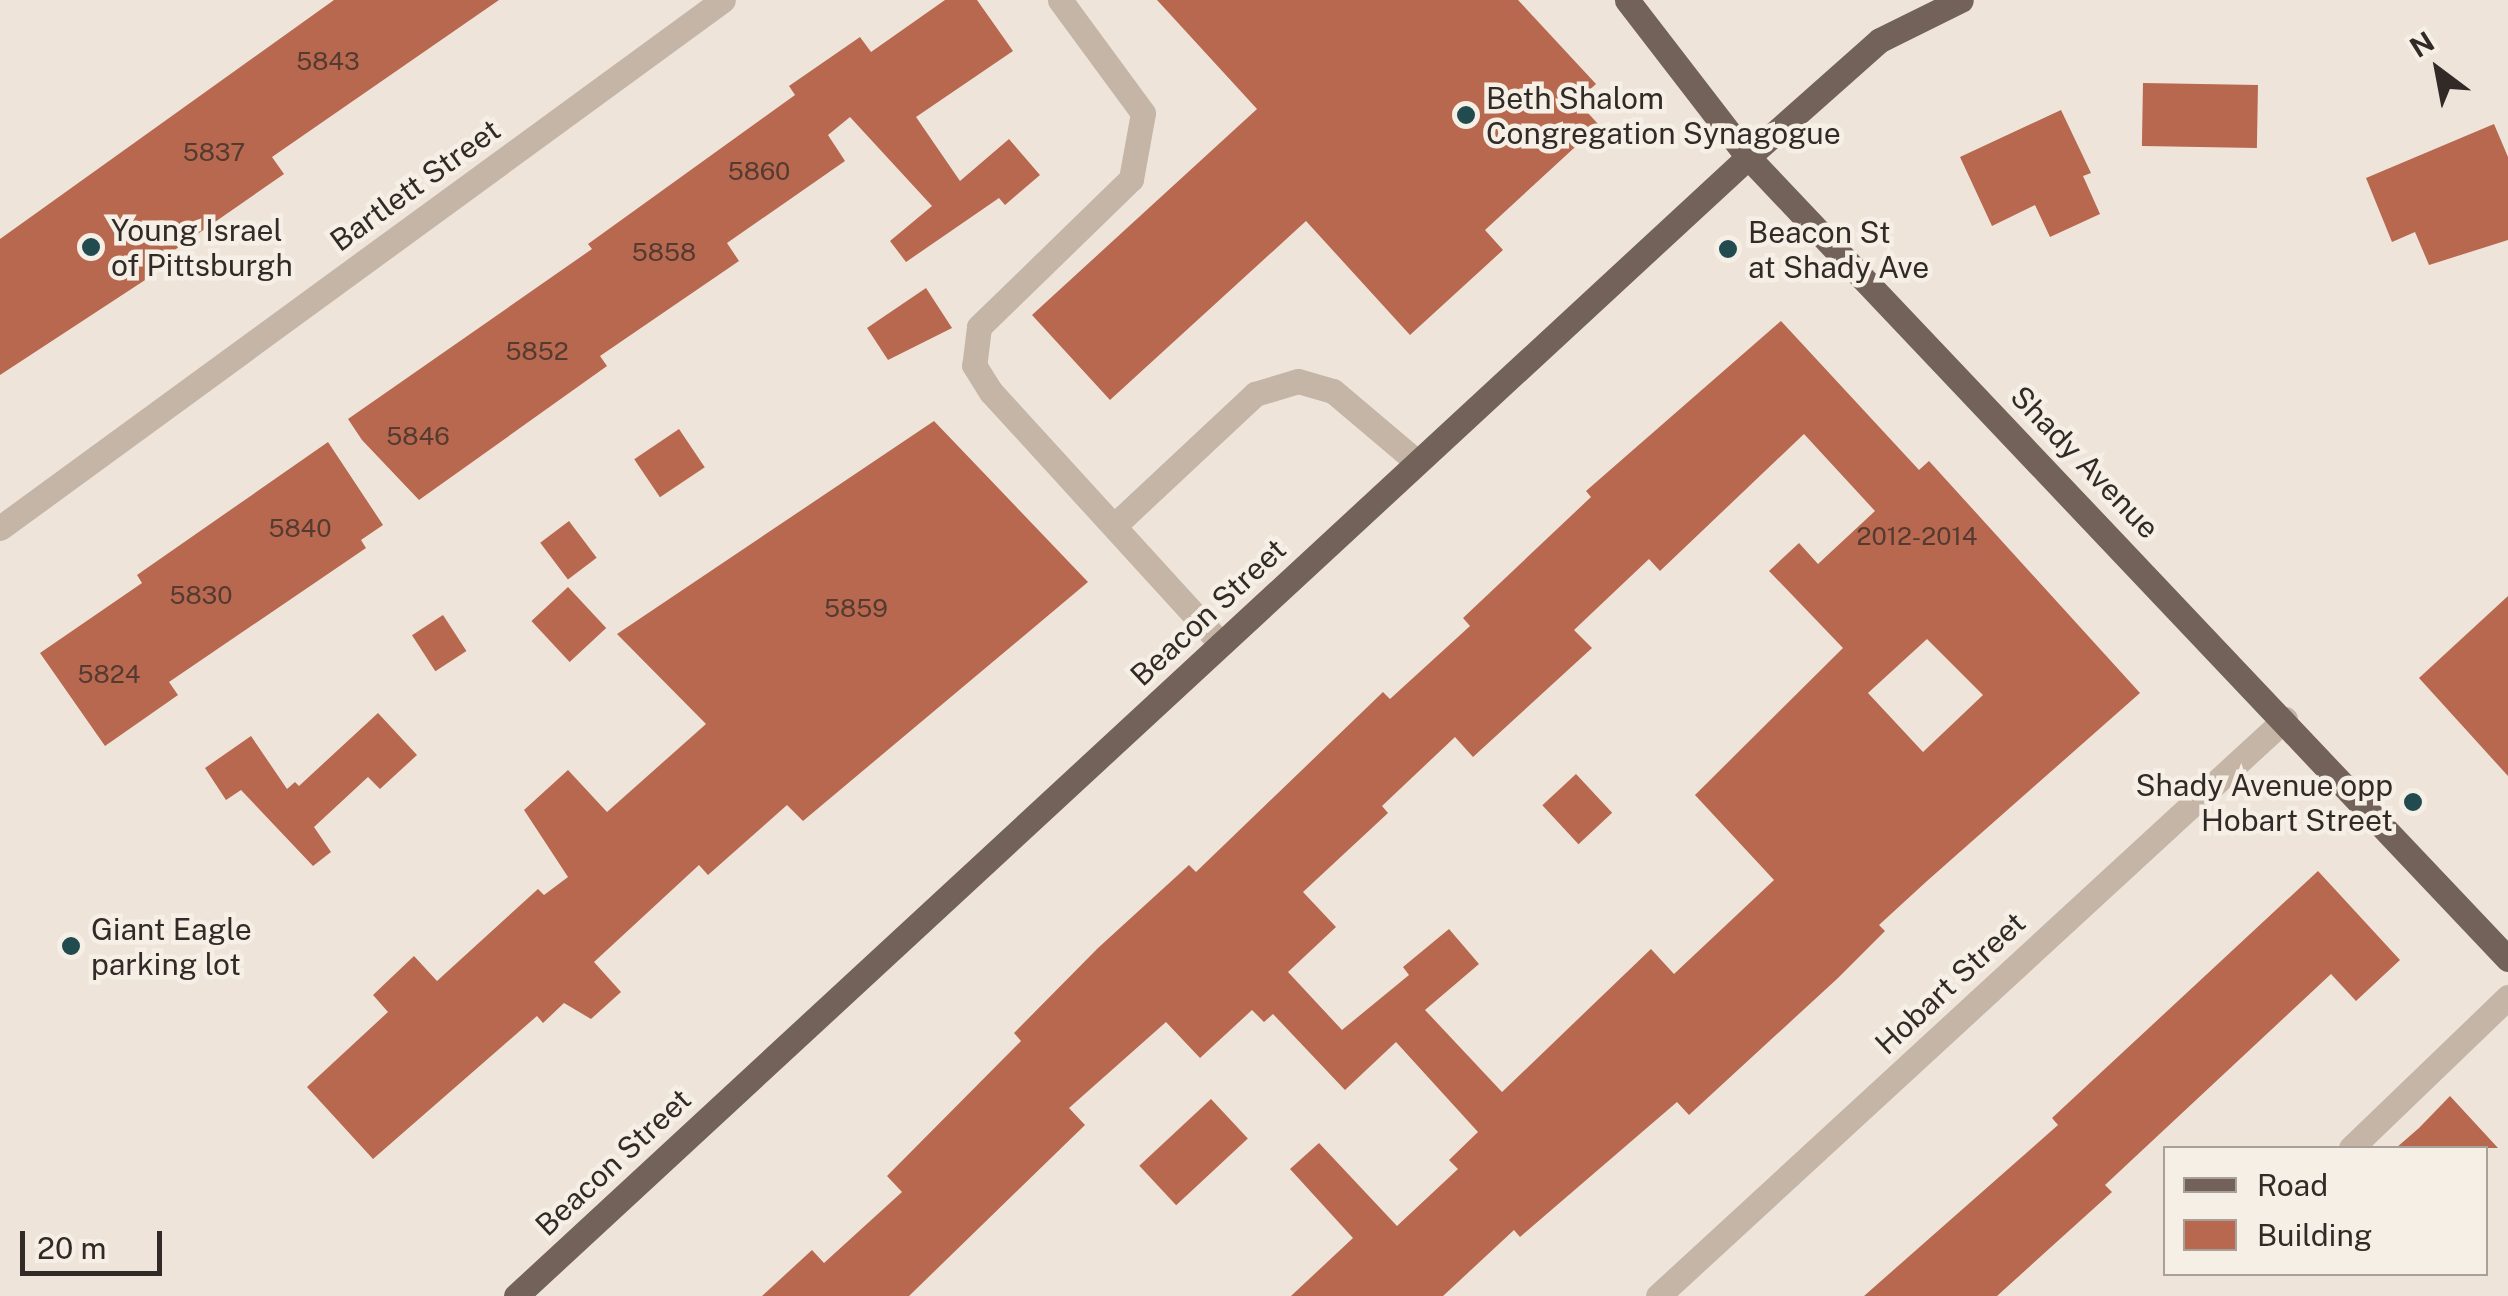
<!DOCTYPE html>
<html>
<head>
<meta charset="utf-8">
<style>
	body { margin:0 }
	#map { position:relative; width:2508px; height:1296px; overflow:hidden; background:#eee4da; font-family:"Public Sans",sans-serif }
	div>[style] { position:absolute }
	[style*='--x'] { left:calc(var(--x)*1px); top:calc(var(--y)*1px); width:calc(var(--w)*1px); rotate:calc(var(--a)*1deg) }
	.building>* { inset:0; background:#b8684e; transform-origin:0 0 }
	.minor>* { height:25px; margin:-12.5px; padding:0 12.5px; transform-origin:12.5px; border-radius:12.5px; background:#c4b5a7 }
	.major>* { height:25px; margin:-12.5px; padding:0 12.5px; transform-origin:12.5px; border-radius:12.5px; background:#726259 }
	.dots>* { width:28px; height:28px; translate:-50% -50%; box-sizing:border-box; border:5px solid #f6efe5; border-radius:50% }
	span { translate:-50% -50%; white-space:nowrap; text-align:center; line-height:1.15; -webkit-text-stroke:9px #f6efe5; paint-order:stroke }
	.number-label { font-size:25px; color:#543a31 }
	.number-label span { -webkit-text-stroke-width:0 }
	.poi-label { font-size:30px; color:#322a27 }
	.left { translate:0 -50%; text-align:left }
	.right { translate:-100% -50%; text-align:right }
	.street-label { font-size:30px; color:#322a27 }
	.legend { position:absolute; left:2163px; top:1146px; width:325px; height:130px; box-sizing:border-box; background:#f6efe5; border:2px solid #a8a099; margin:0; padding:12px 18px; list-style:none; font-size:30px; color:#322a27 }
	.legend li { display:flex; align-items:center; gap:20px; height:50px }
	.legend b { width:50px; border:2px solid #a8a099 }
	.north { position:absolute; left:2388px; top:20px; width:100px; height:100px; -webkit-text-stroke:8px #f6efe5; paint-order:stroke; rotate:328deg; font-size:28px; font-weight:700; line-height:40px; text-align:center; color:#322a27 }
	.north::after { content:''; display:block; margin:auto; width:35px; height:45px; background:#322a27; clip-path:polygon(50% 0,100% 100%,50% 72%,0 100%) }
	.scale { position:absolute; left:20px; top:1231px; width:142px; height:45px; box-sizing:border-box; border:5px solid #322a27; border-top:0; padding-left:12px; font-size:30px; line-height:35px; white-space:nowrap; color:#322a27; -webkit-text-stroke:8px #f6efe5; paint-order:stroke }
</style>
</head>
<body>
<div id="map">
	<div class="building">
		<i style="clip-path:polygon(334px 0,499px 0,272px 157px,284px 174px,163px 258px,168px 265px,0 375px,0 239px)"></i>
		<i style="clip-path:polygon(945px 0,977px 0,1013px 51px,916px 117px,960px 181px,1009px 139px,1040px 175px,1005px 205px,999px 198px,906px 262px,890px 241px,932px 206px,850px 117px,828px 135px,845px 161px,727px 243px,739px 261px,600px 356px,607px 366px,419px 500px,362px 440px,348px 419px,592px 249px,588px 244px,795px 95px,789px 86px,860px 37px,871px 52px)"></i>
		<i style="clip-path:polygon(1157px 0,1518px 0,1596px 84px,1577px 101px,1599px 125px,1485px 230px,1503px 250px,1410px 335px,1306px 221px,1110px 400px,1032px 315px,1257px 109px)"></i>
		<i style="left:2143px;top:83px;width:115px;height:63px;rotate:1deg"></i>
		<i style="clip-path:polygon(2061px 110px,2091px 173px,2083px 176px,2100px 214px,2050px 237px,2035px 205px,1992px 226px,1960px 157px)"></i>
		<i style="clip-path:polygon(2494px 124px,2508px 157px,2508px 240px,2429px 265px,2415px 232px,2392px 242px,2366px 178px)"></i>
		<i style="clip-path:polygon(926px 288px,952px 328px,888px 360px,867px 328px)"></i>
		<i style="clip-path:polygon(evenodd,1781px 321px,1919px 470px,1929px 461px,2140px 693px,1927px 881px,1879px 925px,1885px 931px,1838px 978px,1689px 1115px,1677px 1102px,1520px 1237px,1514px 1230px,1443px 1296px,1291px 1296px,1353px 1238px,1290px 1169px,1319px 1143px,1397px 1226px,1458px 1169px,1449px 1160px,1478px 1132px,1396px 1042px,1345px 1090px,1273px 1014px,1264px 1022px,1252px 1010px,1200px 1058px,1166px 1022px,1069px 1108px,1085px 1125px,909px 1296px,762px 1296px,812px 1250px,824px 1263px,902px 1192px,887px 1176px,1021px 1041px,1014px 1033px,1098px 948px,1189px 865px,1196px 872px,1383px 692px,1390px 699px,1470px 626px,1463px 618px,1591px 497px,1586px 491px,1781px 321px,1804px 434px,1875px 511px,1818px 564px,1799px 543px,1769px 571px,1843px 648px,1695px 795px,1774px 880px,1674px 974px,1651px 949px,1502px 1092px,1425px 1010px,1479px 964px,1449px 929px,1403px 967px,1409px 975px,1342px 1030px,1288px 972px,1336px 927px,1303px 892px,1388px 813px,1382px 806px,1455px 737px,1473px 757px,1592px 648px,1574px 630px,1649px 559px,1660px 571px,1804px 434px,1781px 321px,1927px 639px,1983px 695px,1923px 752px,1868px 693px,1927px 639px)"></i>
		<i style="clip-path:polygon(934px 421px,1088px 582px,803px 821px,787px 805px,708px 875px,699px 865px,594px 962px,621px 992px,591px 1019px,564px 1003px,543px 1023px,537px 1016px,373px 1159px,307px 1087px,388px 1012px,373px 995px,414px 956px,437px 981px,538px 889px,544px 895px,568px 877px,524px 810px,568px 770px,607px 812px,706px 724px,617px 634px)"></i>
		<i style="left:679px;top:429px;width:46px;height:54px;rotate:56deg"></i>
		<i style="clip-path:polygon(328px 442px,383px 525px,361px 540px,366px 548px,169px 682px,178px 695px,105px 746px,40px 653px,142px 583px,137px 575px)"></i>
		<i style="left:569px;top:521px;width:46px;height:36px;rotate:53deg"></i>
		<i style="left:568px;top:587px;width:56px;height:50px;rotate:47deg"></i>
		<i style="clip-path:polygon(2508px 596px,2508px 776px,2419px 678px)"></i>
		<i style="left:443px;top:615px;width:43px;height:37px;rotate:57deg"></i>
		<i style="clip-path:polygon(378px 713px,417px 755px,380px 789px,368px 777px,314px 827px,331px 852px,313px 866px,241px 790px,226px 800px,205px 768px,251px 736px,287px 789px,295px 782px,299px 786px)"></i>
		<i style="left:1576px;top:774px;width:53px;height:46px;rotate:47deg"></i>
		<i style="clip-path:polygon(2318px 871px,2400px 960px,2356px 1001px,2331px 974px,2105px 1185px,2112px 1192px,1997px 1296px,1864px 1296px,2058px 1125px,2052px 1118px)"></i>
		<i style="clip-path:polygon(2450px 1096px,2498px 1148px,2396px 1148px,2419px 1128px)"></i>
		<i style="left:1211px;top:1099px;width:54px;height:98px;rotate:47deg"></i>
	</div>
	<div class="minor">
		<i style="--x:1060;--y:0;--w:140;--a:53.7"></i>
		<i style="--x:1143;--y:113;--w:67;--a:100.3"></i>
		<i style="--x:1131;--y:179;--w:212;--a:135.8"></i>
		<i style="--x:979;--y:327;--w:38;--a:97"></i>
		<i style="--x:974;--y:365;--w:32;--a:58"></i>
		<i style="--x:991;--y:392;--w:341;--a:47.6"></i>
		<i style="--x:1115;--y:525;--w:192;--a:-43.1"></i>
		<i style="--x:1255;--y:394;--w:45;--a:-16.8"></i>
		<i style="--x:1298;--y:381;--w:36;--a:16"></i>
		<i style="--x:1333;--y:391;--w:110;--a:40.2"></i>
		<i style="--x:0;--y:528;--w:895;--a:-36.14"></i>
		<i style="--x:2351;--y:1148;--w:218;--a:-43.9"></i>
		<i style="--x:1658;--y:1296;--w:852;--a:-42.62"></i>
	</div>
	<div class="major">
		<i style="--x:1627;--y:0;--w:198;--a:52.4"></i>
		<i style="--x:1748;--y:157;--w:1105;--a:46.54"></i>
		<i style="--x:516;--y:1296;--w:1678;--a:-42.75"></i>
		<i style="--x:1748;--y:157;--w:176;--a:-41.6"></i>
		<i style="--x:1880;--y:40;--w:90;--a:-26.3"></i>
	</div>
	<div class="dots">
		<i style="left:1466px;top:115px;background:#214b4e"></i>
		<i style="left:91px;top:247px;background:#214b4e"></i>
		<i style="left:1728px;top:249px;background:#214b4e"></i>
		<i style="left:2413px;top:802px;background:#214b4e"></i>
		<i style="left:71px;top:946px;background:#214b4e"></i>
	</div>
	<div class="number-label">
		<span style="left:328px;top:61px">5843</span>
		<span style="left:214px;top:152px">5837</span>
		<span style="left:759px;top:171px">5860</span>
		<span style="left:664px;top:252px">5858</span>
		<span style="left:537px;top:351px">5852</span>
		<span style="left:418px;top:436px">5846</span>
		<span style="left:300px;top:528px">5840</span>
		<span style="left:1917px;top:536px">2012-2014</span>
		<span style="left:201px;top:595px">5830</span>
		<span style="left:856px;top:608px">5859</span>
		<span style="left:109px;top:674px">5824</span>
	</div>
	<div class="poi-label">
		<span class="left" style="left:1486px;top:115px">Beth Shalom<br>Congregation Synagogue</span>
		<span class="left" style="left:111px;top:247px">Young Israel<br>of Pittsburgh</span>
		<span class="left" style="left:1748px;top:249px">Beacon St<br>at Shady Ave</span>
		<span class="right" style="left:2393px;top:802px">Shady Avenue opp<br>Hobart Street</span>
		<span class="left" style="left:91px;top:946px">Giant Eagle<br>parking lot</span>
	</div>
	<div class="street-label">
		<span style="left:415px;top:185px;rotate:-36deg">Bartlett Street</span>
		<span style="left:2085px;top:462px;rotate:46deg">Shady Avenue</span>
		<span style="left:1208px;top:612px;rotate:-43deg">Beacon Street</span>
		<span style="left:1950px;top:983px;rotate:-43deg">Hobart Street</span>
		<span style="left:613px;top:1162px;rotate:-43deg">Beacon Street</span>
	</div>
	<ul class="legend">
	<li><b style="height:12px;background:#726259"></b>Road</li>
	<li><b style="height:28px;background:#b8684e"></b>Building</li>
	</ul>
	<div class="north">N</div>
	<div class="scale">20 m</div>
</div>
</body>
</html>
